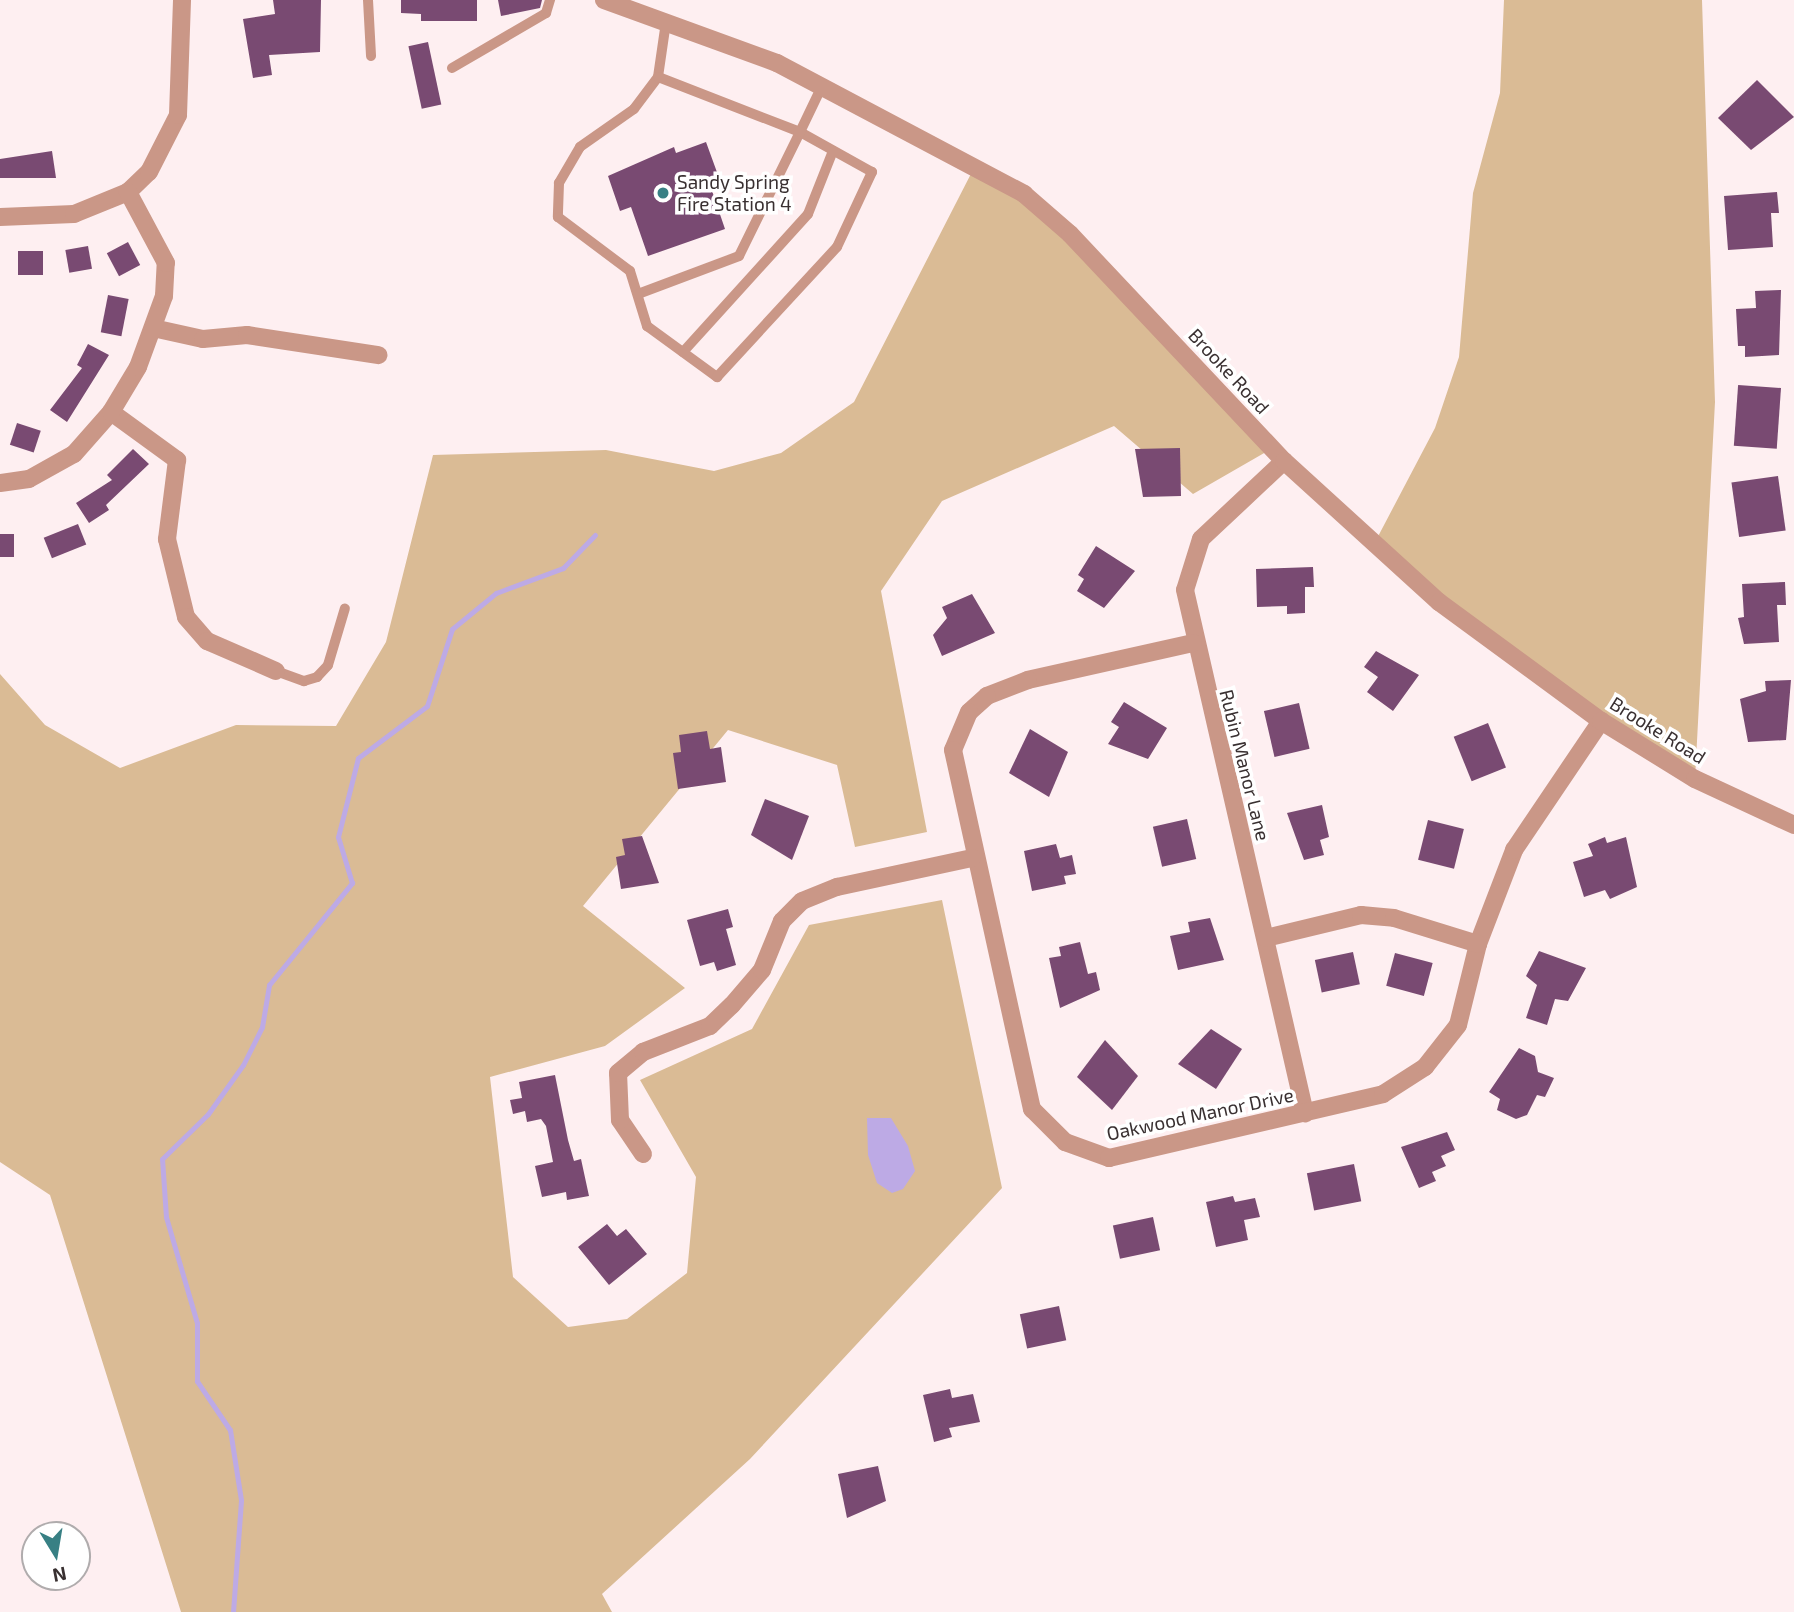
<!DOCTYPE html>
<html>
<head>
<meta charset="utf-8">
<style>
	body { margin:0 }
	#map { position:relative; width:1794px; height:1612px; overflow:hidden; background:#feeff1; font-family:"Exo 2",sans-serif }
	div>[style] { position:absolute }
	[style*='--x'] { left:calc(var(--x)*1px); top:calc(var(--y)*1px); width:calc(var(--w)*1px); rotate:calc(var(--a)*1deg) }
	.green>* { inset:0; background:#dabb95 }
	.water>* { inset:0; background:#bdaae5 }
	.stream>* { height:5px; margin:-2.5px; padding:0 2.5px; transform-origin:2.5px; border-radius:2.5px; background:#bdaae5 }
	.building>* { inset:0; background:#794a72; transform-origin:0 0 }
	.service>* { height:10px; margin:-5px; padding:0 5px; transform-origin:5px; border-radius:5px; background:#ca9787 }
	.minor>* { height:18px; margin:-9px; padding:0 9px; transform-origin:9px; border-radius:9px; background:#ca9787 }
	.tertiary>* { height:18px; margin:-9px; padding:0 9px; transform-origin:9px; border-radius:9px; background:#ca9787 }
	.dots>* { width:19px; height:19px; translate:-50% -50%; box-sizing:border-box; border:4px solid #fff; border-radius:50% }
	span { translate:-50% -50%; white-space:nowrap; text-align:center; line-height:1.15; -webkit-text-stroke:7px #fff; paint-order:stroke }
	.poi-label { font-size:19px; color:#393031 }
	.left { translate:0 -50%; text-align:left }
	.street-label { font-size:19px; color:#393031 }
	.north { position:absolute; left:21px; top:1521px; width:70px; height:70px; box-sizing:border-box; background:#fff; border:2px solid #b0acad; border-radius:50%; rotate:169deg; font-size:19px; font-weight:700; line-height:28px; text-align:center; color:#393031 }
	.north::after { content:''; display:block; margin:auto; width:24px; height:32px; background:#388084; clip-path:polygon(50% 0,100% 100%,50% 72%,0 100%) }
</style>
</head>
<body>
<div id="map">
	<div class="green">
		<i style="clip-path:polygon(1504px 0,1702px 0,1715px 402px,1695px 779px,1373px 546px,1435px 428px,1459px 357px,1473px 193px,1500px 93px)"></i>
		<i style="clip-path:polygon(976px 164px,1024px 194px,1273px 448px,1193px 494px,1114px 426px,942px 501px,881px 591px,927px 832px,855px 847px,837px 765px,728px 730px,583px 906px,685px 988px,605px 1046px,490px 1077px,513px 1277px,568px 1327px,627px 1319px,687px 1273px,696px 1177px,640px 1080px,752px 1029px,809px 925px,942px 900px,1002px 1188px,750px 1459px,602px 1594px,612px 1612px,181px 1612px,50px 1195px,0 1162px,0 674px,45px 725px,120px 768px,236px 725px,336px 726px,386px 642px,433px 455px,606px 450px,714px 471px,781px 453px,854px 402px)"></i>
	</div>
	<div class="water">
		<i style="clip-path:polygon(867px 1118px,891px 1118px,908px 1146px,915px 1171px,903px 1189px,892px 1193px,877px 1183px,868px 1155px)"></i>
	</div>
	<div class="stream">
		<i style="--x:233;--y:1612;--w:112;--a:-85.9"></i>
		<i style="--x:241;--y:1500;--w:71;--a:-98.9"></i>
		<i style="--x:230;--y:1430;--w:59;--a:-124"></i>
		<i style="--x:197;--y:1381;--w:58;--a:-90"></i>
		<i style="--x:197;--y:1323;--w:110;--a:-106.3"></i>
		<i style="--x:166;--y:1217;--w:58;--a:-93.9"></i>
		<i style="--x:162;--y:1159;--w:64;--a:-44.4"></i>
		<i style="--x:208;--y:1114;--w:60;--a:-54.5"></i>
		<i style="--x:243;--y:1065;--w:42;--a:-63.4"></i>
		<i style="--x:262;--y:1027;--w:43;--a:-80.5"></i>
		<i style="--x:269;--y:985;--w:132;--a:-50.9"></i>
		<i style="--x:352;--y:883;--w:48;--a:-106.9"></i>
		<i style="--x:338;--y:837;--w:81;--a:-75.8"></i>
		<i style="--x:358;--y:758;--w:86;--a:-37"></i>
		<i style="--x:427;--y:706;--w:81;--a:-72"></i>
		<i style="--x:452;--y:629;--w:57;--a:-39.3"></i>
		<i style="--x:496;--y:593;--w:72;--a:-20.5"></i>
		<i style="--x:563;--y:568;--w:46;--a:-45.9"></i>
	</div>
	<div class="building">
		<i style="clip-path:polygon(273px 0,321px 0,320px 52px,269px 55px,272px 75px,253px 78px,243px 19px,275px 14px)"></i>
		<i style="clip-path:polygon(401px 0,477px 0,477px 21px,421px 21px,421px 14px,401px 13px)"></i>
		<i style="clip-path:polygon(498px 0,542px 0,540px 8px,501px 16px)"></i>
		<i style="left:428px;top:42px;width:64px;height:20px;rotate:78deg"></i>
		<i style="clip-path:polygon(1757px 80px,1794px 117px,1751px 150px,1718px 118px)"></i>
		<i style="clip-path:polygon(706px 142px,718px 175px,708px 179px,725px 229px,648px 256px,631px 207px,620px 211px,608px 176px,674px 147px,676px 153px)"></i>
		<i style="clip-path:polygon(52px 151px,56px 178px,0 178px,0 159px)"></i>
		<i style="clip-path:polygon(1777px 192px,1779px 213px,1771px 213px,1773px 247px,1728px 250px,1724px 196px)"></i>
		<i style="left:128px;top:242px;width:26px;height:24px;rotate:62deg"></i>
		<i style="left:88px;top:246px;width:23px;height:23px;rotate:80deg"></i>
		<i style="left:18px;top:251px;width:25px;height:24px"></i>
		<i style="clip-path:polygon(1781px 290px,1779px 355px,1745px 357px,1745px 346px,1738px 346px,1736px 309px,1756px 308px,1755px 291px)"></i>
		<i style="left:108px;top:295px;width:21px;height:38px;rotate:11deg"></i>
		<i style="clip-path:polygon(88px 344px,109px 355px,67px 422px,50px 410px,82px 368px,77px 365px)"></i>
		<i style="left:1781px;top:388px;width:61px;height:43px;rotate:94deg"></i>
		<i style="left:17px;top:423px;width:25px;height:23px;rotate:18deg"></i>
		<i style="clip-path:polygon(1180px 448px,1181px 496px,1143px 497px,1135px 449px)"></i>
		<i style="clip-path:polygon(133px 449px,149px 464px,106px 505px,109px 510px,89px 523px,76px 503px,112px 480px,107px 475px)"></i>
		<i style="left:1778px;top:476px;width:55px;height:47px;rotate:82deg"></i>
		<i style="left:78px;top:524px;width:22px;height:37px;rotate:68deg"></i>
		<i style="left:14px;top:534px;width:23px;height:14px;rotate:90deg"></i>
		<i style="clip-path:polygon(1096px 546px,1135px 571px,1104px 608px,1077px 591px,1084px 579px,1078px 575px)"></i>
		<i style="clip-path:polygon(1313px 567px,1314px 587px,1305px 587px,1305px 613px,1287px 614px,1287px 606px,1257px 607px,1256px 569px)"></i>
		<i style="clip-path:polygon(1785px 582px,1786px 605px,1777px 605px,1779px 642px,1744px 644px,1738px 618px,1744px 617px,1742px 584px)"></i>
		<i style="clip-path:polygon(972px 594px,995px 633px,942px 656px,933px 635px,947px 618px,942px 607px)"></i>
		<i style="clip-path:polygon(1376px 651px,1419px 675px,1393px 711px,1367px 692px,1378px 677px,1364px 667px)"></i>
		<i style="clip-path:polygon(1791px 680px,1786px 740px,1748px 742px,1740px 699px,1766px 691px,1765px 681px)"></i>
		<i style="clip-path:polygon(1124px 702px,1167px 728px,1148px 759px,1108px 744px,1119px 727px,1111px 722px)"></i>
		<i style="left:1299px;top:703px;width:47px;height:36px;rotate:77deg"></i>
		<i style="left:1488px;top:723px;width:48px;height:37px;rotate:68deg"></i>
		<i style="clip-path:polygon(1030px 729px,1068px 752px,1049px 797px,1009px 773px)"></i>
		<i style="clip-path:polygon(707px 731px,710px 749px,721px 747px,726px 782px,678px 789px,673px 753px,681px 752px,679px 735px)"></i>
		<i style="clip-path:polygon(765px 799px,809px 816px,792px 860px,751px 835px)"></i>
		<i style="clip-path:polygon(1322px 805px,1329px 837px,1320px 840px,1324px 855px,1304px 860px,1287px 813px)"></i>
		<i style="left:1187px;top:819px;width:41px;height:35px;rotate:77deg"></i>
		<i style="left:1428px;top:820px;width:37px;height:41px;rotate:14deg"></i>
		<i style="clip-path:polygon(642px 836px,659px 883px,621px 889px,616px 857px,625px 855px,622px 839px)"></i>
		<i style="clip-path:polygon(1605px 837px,1607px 843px,1626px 837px,1637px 887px,1610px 899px,1605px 890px,1584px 897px,1573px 862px,1593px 856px,1588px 844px)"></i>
		<i style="clip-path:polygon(1056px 844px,1060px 858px,1072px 855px,1076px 874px,1064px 876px,1066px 884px,1032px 891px,1024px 851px)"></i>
		<i style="clip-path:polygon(728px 909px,733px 927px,726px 929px,736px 965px,717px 971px,714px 962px,700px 966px,687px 920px)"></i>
		<i style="clip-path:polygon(1210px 918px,1224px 960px,1178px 970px,1170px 936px,1190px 932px,1188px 922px)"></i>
		<i style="clip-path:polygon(1080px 942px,1088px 974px,1096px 972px,1100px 990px,1060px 1008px,1049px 958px,1061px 956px,1059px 947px)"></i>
		<i style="clip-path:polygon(1539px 951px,1586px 968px,1568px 1001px,1555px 999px,1547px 1025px,1526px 1018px,1537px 985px,1526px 976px)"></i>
		<i style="left:1353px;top:952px;width:33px;height:39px;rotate:78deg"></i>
		<i style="left:1395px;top:953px;width:39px;height:34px;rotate:15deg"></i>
		<i style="clip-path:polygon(1211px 1029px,1242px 1049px,1216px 1089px,1178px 1064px)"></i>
		<i style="clip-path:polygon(1105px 1040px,1138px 1076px,1112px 1110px,1077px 1077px)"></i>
		<i style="clip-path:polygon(1519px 1048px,1535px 1056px,1538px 1072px,1554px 1078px,1545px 1097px,1537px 1095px,1527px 1115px,1516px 1119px,1497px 1110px,1500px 1099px,1489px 1092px)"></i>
		<i style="clip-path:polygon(555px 1075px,568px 1140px,574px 1161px,581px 1159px,589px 1196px,567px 1200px,566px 1192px,542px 1197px,535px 1166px,553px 1162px,546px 1126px,541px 1119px,527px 1122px,525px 1111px,513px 1114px,510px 1100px,522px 1098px,519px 1082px)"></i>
		<i style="clip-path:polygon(1447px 1132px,1455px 1150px,1441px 1156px,1446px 1166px,1432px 1172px,1436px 1181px,1419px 1188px,1401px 1147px)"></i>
		<i style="left:1354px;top:1164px;width:38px;height:48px;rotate:79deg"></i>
		<i style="clip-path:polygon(1233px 1196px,1235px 1202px,1255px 1198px,1260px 1217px,1244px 1220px,1248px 1240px,1216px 1247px,1206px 1202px)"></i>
		<i style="left:1153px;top:1217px;width:34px;height:41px;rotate:78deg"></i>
		<i style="clip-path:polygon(607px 1224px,617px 1236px,626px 1229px,647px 1254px,609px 1285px,578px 1247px)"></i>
		<i style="left:1059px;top:1306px;width:35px;height:40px;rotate:78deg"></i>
		<i style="clip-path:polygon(950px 1389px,952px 1398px,973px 1394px,980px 1422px,949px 1428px,952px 1437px,934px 1442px,923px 1395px)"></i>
		<i style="clip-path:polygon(878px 1466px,886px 1501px,847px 1518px,838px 1474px)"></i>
	</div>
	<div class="service">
		<i style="--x:368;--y:0;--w:56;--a:86.9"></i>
		<i style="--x:666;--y:22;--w:56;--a:98.3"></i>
		<i style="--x:658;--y:77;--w:40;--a:127"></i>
		<i style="--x:634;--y:109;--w:66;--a:144.9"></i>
		<i style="--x:580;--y:147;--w:42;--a:120.3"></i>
		<i style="--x:559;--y:183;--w:34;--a:92"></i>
		<i style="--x:558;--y:217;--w:90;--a:36.9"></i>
		<i style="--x:630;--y:271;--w:58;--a:72.8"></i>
		<i style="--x:647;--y:326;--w:87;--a:36.1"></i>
		<i style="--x:717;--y:377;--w:177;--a:-47.3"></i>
		<i style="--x:837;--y:247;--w:83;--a:-65"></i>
		<i style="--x:872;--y:172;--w:82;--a:-150.9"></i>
		<i style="--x:800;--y:132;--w:51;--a:-64.4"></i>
		<i style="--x:452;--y:68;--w:109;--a:-30.3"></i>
		<i style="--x:546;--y:13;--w:14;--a:-73"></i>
		<i style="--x:638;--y:294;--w:108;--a:-20.6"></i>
		<i style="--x:739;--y:256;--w:138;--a:-63.8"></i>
		<i style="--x:800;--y:132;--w:152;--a:-158.8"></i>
		<i style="--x:683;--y:352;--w:186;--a:-47.8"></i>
		<i style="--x:808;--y:214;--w:68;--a:-68.4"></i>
		<i style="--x:276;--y:671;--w:30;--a:20"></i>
		<i style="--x:304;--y:681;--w:14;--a:-17"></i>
		<i style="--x:317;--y:677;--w:16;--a:-47"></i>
		<i style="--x:328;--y:665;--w:59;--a:-73.4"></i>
	</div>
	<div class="minor">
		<i style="--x:0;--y:217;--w:74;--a:-2.3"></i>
		<i style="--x:74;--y:214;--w:58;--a:-22.2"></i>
		<i style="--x:128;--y:192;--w:29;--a:-44"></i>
		<i style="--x:149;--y:172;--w:64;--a:-63"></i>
		<i style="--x:178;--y:115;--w:115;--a:-88"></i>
		<i style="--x:153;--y:328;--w:51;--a:12.4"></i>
		<i style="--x:203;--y:339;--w:44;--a:-5.2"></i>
		<i style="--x:247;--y:335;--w:133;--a:8.7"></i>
		<i style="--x:111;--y:412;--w:82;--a:36"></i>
		<i style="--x:177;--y:460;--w:80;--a:97.2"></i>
		<i style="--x:167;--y:539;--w:80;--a:76.3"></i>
		<i style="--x:186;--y:617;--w:32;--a:49"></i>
		<i style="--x:207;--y:641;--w:75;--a:23.5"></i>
		<i style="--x:1284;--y:461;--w:114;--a:136.8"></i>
		<i style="--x:1201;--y:539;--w:53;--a:107.4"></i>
		<i style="--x:1185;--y:590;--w:537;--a:77.08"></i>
		<i style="--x:0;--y:483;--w:29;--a:-8"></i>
		<i style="--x:29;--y:479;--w:51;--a:-29.1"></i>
		<i style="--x:74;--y:454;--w:56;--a:-48.6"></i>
		<i style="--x:111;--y:412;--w:52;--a:-59"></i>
		<i style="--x:138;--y:367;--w:76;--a:-69.9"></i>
		<i style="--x:164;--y:296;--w:33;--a:-87"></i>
		<i style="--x:166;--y:263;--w:81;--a:-118.2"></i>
		<i style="--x:1193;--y:643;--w:169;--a:167.4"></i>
		<i style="--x:1028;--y:680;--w:44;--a:158.7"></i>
		<i style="--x:987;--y:696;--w:24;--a:138"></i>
		<i style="--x:969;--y:712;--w:41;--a:112.8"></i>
		<i style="--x:953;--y:750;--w:368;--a:77.6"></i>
		<i style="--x:1032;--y:1109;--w:47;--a:45"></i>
		<i style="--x:1065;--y:1142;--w:47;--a:20"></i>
		<i style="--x:1109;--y:1158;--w:281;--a:-13.1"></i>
		<i style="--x:1383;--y:1094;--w:50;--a:-32.7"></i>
		<i style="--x:1425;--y:1067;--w:53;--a:-51.8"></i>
		<i style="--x:1458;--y:1025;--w:83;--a:-76.1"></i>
		<i style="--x:1478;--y:944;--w:101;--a:-69"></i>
		<i style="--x:1514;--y:850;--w:156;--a:-56"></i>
		<i style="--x:1266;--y:938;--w:98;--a:-13.6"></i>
		<i style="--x:1361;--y:915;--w:33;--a:5"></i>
		<i style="--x:1394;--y:918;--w:88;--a:17.2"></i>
		<i style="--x:643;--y:1154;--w:41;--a:-124.1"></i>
		<i style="--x:620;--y:1120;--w:47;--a:-92.4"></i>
		<i style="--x:618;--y:1073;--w:33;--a:-40"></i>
		<i style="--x:643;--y:1052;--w:72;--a:-21.2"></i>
		<i style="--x:710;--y:1026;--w:30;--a:-44"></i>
		<i style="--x:732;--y:1005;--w:46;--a:-49.4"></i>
		<i style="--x:762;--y:970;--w:53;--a:-67.8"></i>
		<i style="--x:782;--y:921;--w:28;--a:-45"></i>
		<i style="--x:802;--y:901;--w:38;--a:-22"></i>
		<i style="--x:837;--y:887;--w:138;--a:-12.1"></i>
	</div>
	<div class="tertiary">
		<i style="--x:604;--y:0;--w:184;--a:20"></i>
		<i style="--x:777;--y:63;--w:280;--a:27.9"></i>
		<i style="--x:1024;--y:194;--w:61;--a:41"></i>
		<i style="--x:1070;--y:234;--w:312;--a:46.7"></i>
		<i style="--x:1284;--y:461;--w:210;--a:42.3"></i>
		<i style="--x:1439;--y:602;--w:201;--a:36.3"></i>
		<i style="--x:1601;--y:721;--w:110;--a:31.7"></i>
		<i style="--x:1695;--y:779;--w:109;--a:24.9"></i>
	</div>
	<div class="dots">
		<i style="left:663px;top:193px;background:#388084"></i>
	</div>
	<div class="poi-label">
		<span class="left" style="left:677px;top:193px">Sandy Spring<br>Fire Station 4</span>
	</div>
	<div class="street-label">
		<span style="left:1229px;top:371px;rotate:47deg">Brooke Road</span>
		<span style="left:1658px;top:730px;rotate:32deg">Brooke Road</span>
		<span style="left:1245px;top:765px;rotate:76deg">Rubin Manor Lane</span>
		<span style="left:1200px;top:1114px;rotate:-12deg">Oakwood Manor Drive</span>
	</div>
	<div class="north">N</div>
</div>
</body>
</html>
